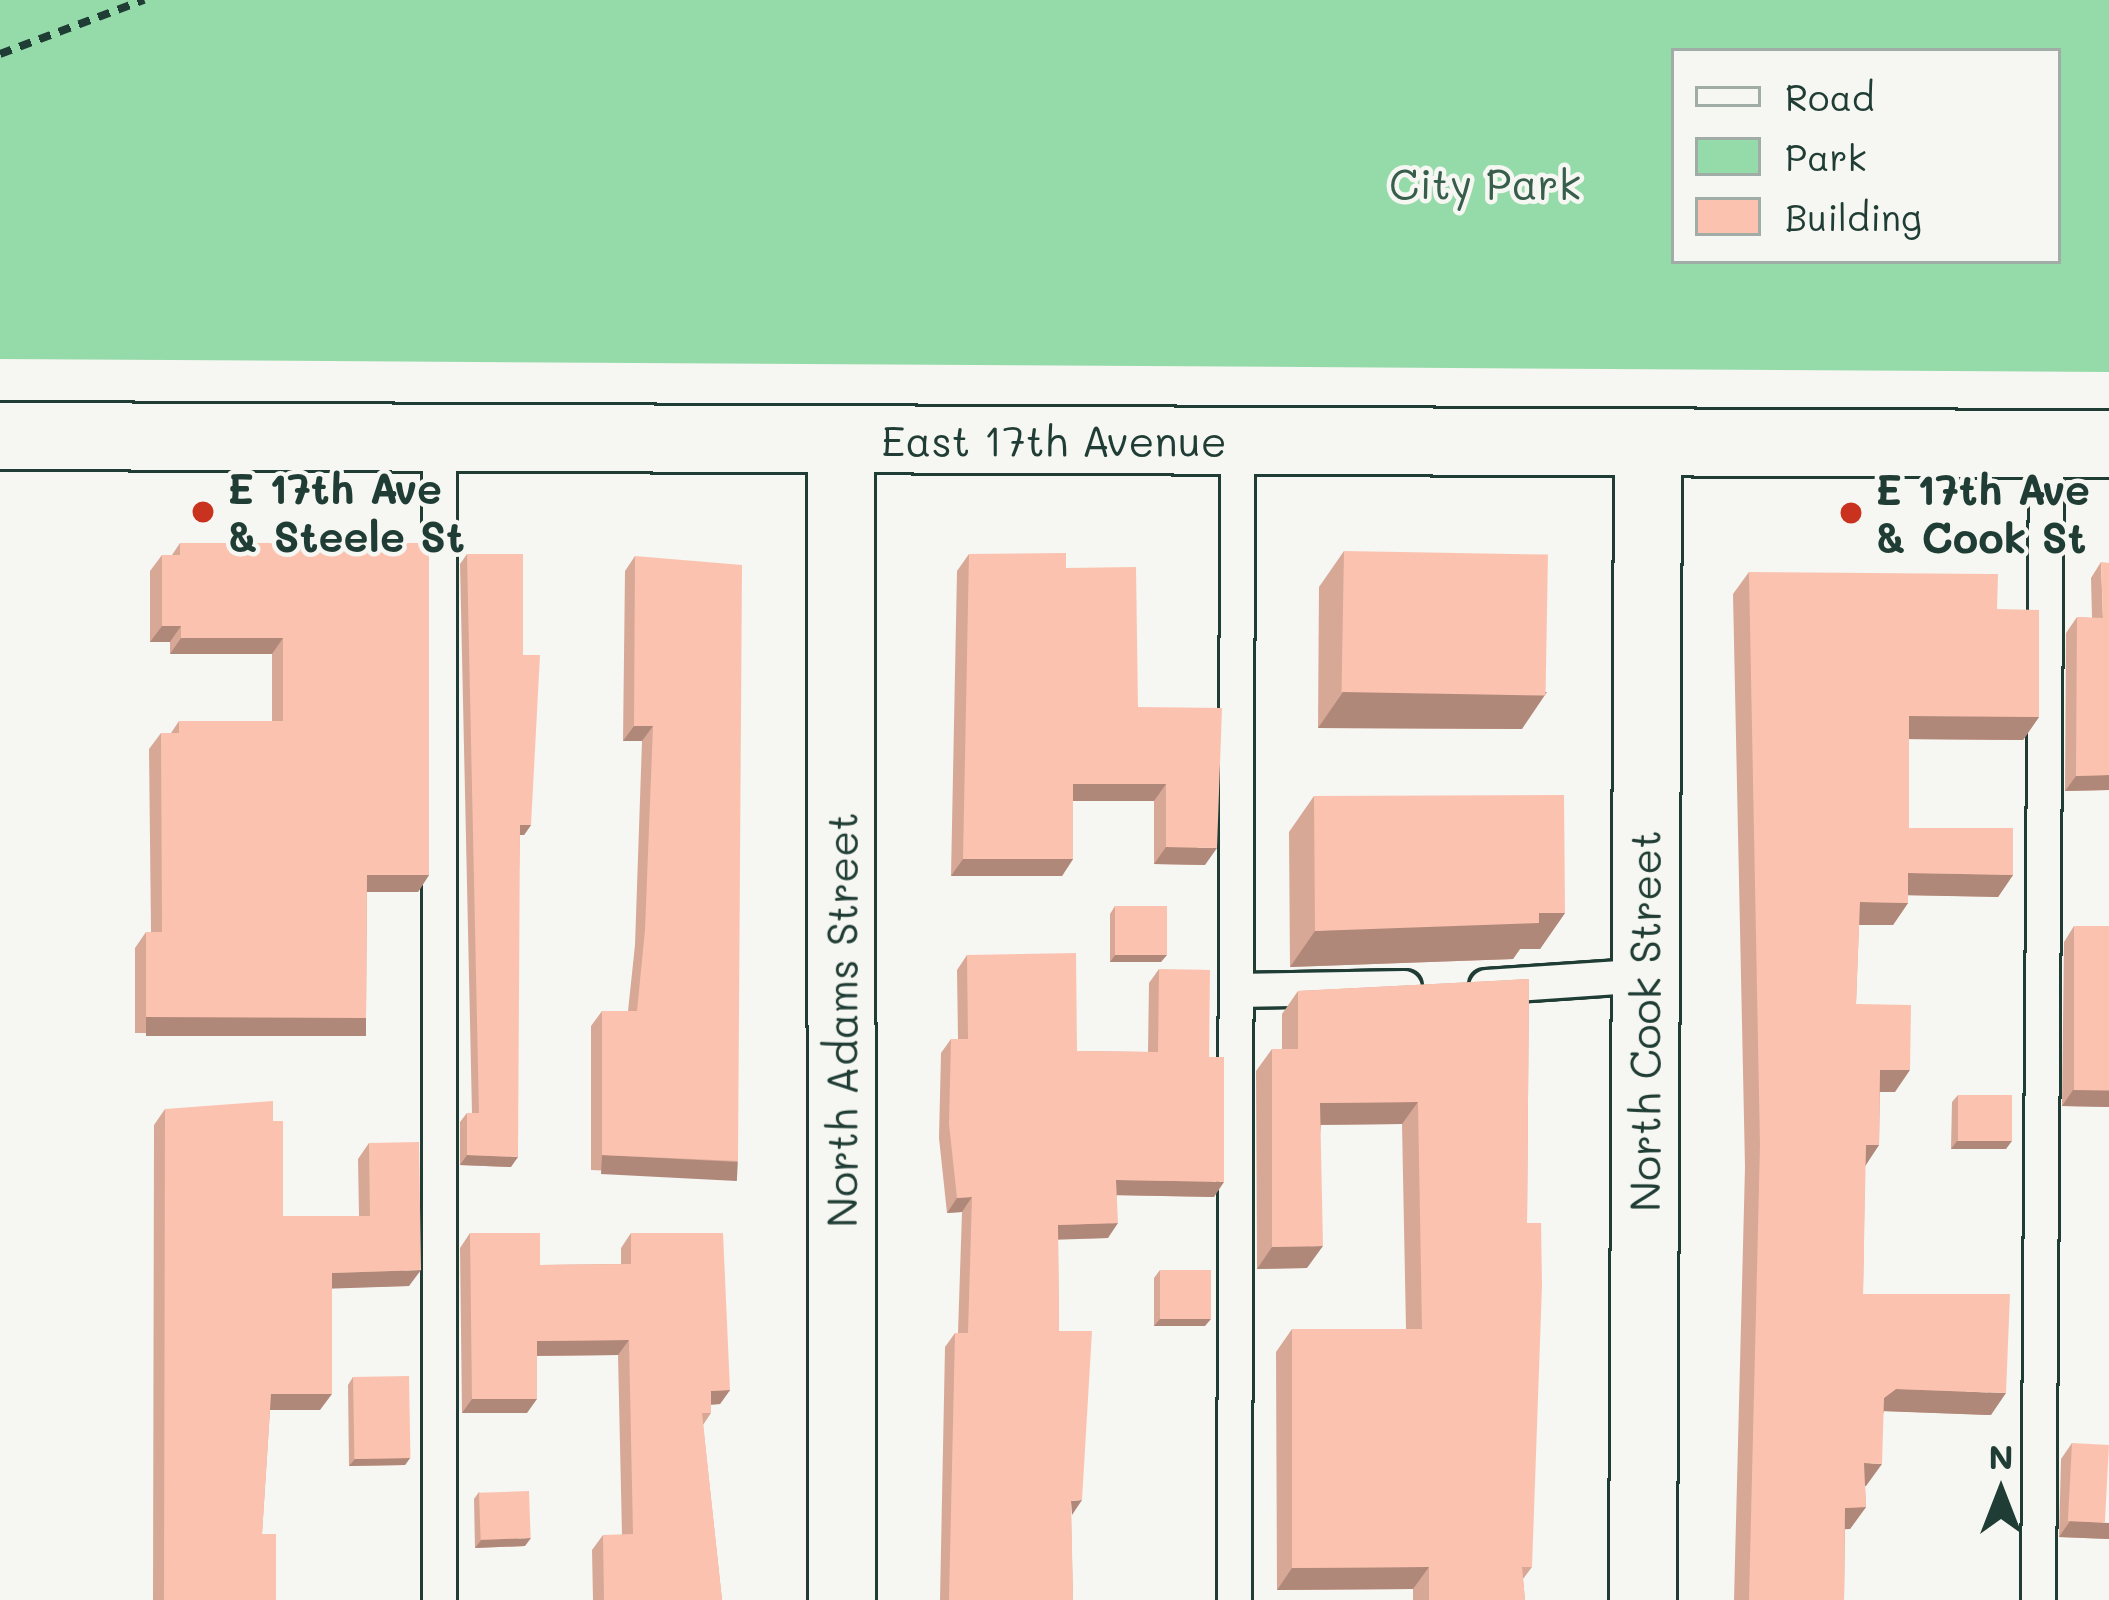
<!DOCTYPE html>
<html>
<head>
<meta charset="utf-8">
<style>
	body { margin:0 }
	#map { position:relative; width:2109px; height:1600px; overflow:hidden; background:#f6f6f2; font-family:Mali,sans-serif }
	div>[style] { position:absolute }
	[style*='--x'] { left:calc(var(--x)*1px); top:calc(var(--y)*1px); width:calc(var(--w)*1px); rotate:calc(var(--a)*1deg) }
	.green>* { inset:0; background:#95dba9 }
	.path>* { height:8px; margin-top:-4px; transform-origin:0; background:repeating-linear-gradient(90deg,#1f3d34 0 12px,transparent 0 21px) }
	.roads { filter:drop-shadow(3px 0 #1f3d34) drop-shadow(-3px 0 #1f3d34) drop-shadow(0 3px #1f3d34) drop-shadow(0 -3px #1f3d34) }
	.lane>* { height:33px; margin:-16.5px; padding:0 16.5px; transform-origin:16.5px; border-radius:16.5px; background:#f6f6f2 }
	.street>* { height:66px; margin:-33px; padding:0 33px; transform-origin:33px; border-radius:33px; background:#f6f6f2 }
	.secondary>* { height:66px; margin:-33px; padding:0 33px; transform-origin:33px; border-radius:33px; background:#f6f6f2 }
	.wall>* { inset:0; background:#d8a896 }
	.shaded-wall>* { inset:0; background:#b0887a; transform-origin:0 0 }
	.building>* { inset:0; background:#fbc3af; transform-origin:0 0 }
	.dots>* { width:33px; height:33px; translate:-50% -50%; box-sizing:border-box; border:6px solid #f6f6f2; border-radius:50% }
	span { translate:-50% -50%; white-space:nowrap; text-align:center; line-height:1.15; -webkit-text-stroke:9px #f6f6f2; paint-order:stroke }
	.park-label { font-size:42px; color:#375d4b }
	.street-label { font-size:42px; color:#1f3d34 }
	.poi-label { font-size:42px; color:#1f3d34; font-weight:700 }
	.left { translate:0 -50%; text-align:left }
	.legend { position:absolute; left:1671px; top:48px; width:390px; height:216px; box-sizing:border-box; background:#f6f6f2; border:3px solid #a0aca6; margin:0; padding:15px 21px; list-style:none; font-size:36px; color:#1f3d34 }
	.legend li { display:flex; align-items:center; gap:24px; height:60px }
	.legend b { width:60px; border:3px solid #a0aca6 }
	.north { position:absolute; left:1941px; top:1432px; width:120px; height:120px; -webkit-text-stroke:9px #f6f6f2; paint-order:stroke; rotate:0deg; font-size:33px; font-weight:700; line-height:48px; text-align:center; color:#1f3d34 }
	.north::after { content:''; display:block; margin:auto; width:42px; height:54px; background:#1f3d34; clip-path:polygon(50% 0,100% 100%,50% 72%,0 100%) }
</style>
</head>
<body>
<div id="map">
	<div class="green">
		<i style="clip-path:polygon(evenodd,0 0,2109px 0,2109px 372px,0 359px,0 0,1674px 51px,2058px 51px,2058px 261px,1674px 261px,1674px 51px)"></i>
	</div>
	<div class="path">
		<i style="--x:0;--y:54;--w:154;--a:-20.6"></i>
	</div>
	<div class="roads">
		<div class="lane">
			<i style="--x:439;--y:438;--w:1162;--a:90"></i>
			<i style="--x:1486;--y:986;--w:160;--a:-3.9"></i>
			<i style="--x:1236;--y:990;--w:168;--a:-1"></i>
			<i style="--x:1234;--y:1600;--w:1158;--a:-89.85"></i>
			<i style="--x:2038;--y:1600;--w:1156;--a:-89.6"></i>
		</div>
		<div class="street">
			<i style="--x:841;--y:441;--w:1159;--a:89.95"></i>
			<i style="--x:1643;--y:1600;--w:1157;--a:-89.75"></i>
		</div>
		<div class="secondary">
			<i style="--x:0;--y:436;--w:2109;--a:0.22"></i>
		</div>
	</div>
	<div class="wall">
		<i style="clip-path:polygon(180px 543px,429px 543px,429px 875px,418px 892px,367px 892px,366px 1018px,355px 1034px,135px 1033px,135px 948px,146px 932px,151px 932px,149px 749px,161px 733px,171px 733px,179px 721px,272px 721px,272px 654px,170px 654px,170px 642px,150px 642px,150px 571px,162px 555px,172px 555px)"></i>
		<i style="clip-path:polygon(1344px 551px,1522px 729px,1318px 728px,1319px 587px)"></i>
		<i style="clip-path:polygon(467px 554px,523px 655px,531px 825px,524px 835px,520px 835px,511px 1167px,460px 1165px,460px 1122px,467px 1113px,472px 1113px,460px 564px)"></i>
		<i style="clip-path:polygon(969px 554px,1066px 568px,1138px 707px,1205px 865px,1154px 864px,1154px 801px,1073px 801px,1073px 859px,1062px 876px,951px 876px,957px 571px)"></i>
		<i style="clip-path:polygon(635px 556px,738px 1161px,728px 1176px,591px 1170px,591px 1026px,602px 1011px,628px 1011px,635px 945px,642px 741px,623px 741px,625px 571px)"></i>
		<i style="clip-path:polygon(2101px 562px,2109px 790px,2065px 791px,2066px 633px,2077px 617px,2092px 618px,2091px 578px)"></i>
		<i style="clip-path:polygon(1749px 572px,2039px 717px,2023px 740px,1909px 739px,1909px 828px,2013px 875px,1998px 897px,1908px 895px,1908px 903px,1893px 925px,1859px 925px,1856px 1004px,1895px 1092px,1880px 1092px,1879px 1145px,1865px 1165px,1863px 1294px,1991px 1415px,1884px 1411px,1865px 1486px,1866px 1507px,1850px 1529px,1845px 1529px,1844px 1600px,1734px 1600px,1745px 1167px,1733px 594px)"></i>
		<i style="clip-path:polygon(1314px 796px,1565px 913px,1540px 949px,1520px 949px,1513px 959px,1290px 967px,1289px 832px)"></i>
		<i style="clip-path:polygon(1115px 906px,1161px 962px,1110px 962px,1110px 914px)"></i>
		<i style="clip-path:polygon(2074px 926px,2109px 926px,2109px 1107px,2062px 1106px,2064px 942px)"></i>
		<i style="clip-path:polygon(967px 955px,1077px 1051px,1148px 1052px,1149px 983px,1159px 969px,1209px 1057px,1214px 1197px,1117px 1195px,1108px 1238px,1058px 1239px,1059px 1331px,1071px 1515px,1073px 1600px,940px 1600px,945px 1347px,955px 1333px,958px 1333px,962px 1212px,947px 1213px,939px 1138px,941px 1053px,951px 1039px,958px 1039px,957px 970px)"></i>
		<i style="clip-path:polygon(1529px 979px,1527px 1223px,1532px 1567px,1523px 1579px,1525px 1600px,1413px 1600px,1413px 1589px,1277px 1590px,1276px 1352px,1292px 1329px,1406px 1329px,1402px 1124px,1321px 1125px,1307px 1268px,1257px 1269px,1256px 1071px,1272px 1049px,1282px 1049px,1282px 1014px,1298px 991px)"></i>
		<i style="clip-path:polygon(1958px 1095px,2006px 1149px,1951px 1149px,1952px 1102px)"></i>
		<i style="clip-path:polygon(165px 1109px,283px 1216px,359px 1216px,358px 1159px,369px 1143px,409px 1286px,332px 1288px,320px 1410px,270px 1410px,262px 1534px,276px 1600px,153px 1600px,154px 1125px)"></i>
		<i style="clip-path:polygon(470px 1233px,540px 1265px,621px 1264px,621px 1248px,631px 1233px,730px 1390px,720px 1404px,711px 1405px,711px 1413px,703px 1425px,722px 1600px,593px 1600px,592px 1550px,603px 1535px,622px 1535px,618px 1355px,537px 1356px,527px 1413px,462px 1413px,460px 1248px)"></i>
		<i style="clip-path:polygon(1160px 1270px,1205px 1326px,1154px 1326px,1154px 1278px)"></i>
		<i style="clip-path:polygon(353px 1377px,410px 1458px,405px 1465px,349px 1466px,348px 1385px)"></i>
		<i style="clip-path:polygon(2072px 1443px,2109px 1539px,2059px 1537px,2061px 1459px)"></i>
		<i style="clip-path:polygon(479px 1492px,525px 1546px,475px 1548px,474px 1499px)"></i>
	</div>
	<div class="shaded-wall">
		<i style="clip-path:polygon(162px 626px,181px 626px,170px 642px,150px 642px)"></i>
		<i style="clip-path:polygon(181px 638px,283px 638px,272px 654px,170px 654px)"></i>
		<i style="clip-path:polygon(1343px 692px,1547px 692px,1522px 729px,1318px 728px)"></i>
		<i style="clip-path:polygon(1909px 716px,2039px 717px,2023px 740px,1894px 739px)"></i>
		<i style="clip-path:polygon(634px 726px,653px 726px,642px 741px,623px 741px)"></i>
		<i style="clip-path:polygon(2109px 775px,2109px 790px,2065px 791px,2076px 776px)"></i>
		<i style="clip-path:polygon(1073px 784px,1166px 784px,1154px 801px,1062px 801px)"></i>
		<i style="clip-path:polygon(520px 825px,531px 825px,524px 835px,513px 835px)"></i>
		<i style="clip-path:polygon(1166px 847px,1217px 848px,1205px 865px,1154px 864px)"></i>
		<i style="clip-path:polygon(963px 859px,1073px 859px,1062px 876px,951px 876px)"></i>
		<i style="clip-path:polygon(1908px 873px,2013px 875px,1998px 897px,1893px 895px)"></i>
		<i style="clip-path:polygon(367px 875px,429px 875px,418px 892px,356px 892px)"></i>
		<i style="clip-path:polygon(1860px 902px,1908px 903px,1893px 925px,1844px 925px)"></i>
		<i style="clip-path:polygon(1539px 913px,1565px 913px,1540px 949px,1520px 949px,1513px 959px,1290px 967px,1315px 931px)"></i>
		<i style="clip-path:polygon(1115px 955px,1167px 955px,1161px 962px,1110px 962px)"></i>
		<i style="left:146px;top:1017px;width:220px;height:19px"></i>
		<i style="clip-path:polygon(1880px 1070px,1910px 1070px,1895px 1092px,1864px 1092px)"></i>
		<i style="clip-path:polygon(2073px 1090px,2109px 1091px,2109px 1107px,2062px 1106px)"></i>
		<i style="clip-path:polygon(1418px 1102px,1402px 1124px,1305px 1125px,1320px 1103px)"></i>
		<i style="clip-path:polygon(1957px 1141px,2012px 1141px,2006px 1149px,1951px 1149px)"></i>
		<i style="clip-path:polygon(1866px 1145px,1879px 1145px,1864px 1168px)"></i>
		<i style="clip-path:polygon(467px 1155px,518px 1157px,511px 1167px,460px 1165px)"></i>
		<i style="left:602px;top:1155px;width:136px;height:19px;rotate:3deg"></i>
		<i style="clip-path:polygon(1116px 1180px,1224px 1182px,1214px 1197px,1106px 1195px)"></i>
		<i style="clip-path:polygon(972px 1197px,962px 1212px,947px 1213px,957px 1198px)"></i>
		<i style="clip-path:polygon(1118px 1223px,1108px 1238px,1048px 1240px,1058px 1225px)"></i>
		<i style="clip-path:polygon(1323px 1246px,1307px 1268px,1257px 1269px,1272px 1247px)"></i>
		<i style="clip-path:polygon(421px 1270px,409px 1286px,320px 1289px,332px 1273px)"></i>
		<i style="clip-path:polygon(1160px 1319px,1211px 1319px,1205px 1326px,1154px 1326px)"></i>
		<i style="clip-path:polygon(629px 1340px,618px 1355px,527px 1356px,537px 1341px)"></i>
		<i style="clip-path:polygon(1896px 1389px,2006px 1393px,1991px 1415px,1880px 1411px,1884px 1398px)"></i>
		<i style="clip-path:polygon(730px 1390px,720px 1404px,701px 1405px,711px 1391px)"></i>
		<i style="clip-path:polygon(271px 1394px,332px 1394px,320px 1410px,260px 1410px)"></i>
		<i style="clip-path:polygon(472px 1399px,537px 1399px,527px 1413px,462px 1413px)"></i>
		<i style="clip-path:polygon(410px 1458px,405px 1465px,349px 1466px,355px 1459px)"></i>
		<i style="clip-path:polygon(1864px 1463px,1882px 1464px,1866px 1486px,1849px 1485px)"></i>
		<i style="clip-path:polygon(1082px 1500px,1072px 1515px,1071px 1501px)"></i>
		<i style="clip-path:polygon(1866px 1507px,1850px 1529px,1829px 1530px,1845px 1508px)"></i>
		<i style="clip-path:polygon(2070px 1521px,2109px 1523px,2109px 1539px,2059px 1537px)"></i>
		<i style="clip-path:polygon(531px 1538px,525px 1546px,475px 1548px,481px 1540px)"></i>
		<i style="clip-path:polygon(1429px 1567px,1413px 1589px,1277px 1590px,1292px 1568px)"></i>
	</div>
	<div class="building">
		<i style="clip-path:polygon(180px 543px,429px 543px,429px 875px,367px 875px,366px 1018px,146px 1017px,146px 932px,162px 932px,161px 733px,179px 733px,179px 721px,283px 721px,283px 638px,181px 638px,181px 626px,162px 626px,162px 555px,180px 555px)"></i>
		<i style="left:1344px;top:551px;width:204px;height:141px;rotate:1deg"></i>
		<i style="clip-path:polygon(1066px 553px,1066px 568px,1136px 567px,1138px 707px,1222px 708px,1217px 848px,1166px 847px,1166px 784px,1073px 784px,1073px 859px,963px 859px,969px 554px)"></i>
		<i style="clip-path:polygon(467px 554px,523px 554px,523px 655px,540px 655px,531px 825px,520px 825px,518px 1157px,467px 1155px,467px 1113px,479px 1113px)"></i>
		<i style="clip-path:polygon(635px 556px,742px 565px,738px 1161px,602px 1155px,602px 1011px,637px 1011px,645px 930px,653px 726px,634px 726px)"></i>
		<i style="clip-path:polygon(2101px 562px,2109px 563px,2109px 775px,2076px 776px,2077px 617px,2103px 618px)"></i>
		<i style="clip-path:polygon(1749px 572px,1998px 574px,1997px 609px,2039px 610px,2039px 717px,1909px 716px,1909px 828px,2013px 828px,2013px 875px,1908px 873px,1908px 903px,1860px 902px,1856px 1004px,1911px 1005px,1910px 1070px,1880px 1070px,1879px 1145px,1866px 1145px,1863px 1294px,2010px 1294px,2006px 1393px,1896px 1389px,1884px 1398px,1882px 1464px,1864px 1463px,1866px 1507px,1845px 1508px,1844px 1600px,1749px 1600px,1760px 1145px)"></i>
		<i style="clip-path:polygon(1564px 795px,1565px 913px,1539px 913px,1539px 923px,1315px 931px,1314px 796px)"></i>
		<i style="left:1115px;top:906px;width:52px;height:49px"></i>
		<i style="left:2074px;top:926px;width:35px;height:164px"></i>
		<i style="clip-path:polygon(1076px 953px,1077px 1051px,1158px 1052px,1159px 969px,1210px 970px,1209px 1057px,1224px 1057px,1224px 1182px,1116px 1180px,1118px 1223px,1058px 1225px,1059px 1331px,1092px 1331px,1082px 1500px,1071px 1501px,1073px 1600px,949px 1600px,955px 1333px,968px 1333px,972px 1197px,957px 1198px,949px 1124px,951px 1039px,968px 1039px,967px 955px)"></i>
		<i style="clip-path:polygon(1529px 979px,1527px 1223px,1541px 1223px,1542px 1285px,1532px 1567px,1522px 1567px,1525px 1600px,1429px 1600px,1429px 1567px,1292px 1568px,1292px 1329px,1422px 1329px,1418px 1102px,1320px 1103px,1323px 1246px,1272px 1247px,1272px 1049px,1298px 1049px,1298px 991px)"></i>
		<i style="left:1958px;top:1095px;width:54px;height:46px"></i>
		<i style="clip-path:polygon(273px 1101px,273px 1121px,283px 1121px,283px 1216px,370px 1216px,369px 1143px,419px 1142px,421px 1270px,332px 1273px,332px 1394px,271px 1394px,262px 1534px,276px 1534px,276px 1600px,164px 1600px,165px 1109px)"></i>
		<i style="clip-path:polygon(470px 1233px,540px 1233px,540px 1265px,631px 1264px,631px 1233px,723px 1233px,730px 1390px,711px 1391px,711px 1413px,702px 1413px,722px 1600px,604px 1600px,603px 1535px,633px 1534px,629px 1340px,537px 1341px,537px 1399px,472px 1399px)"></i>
		<i style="left:1160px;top:1270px;width:51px;height:49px"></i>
		<i style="left:409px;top:1376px;width:82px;height:56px;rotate:89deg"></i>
		<i style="left:2072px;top:1443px;width:37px;height:78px;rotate:3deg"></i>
		<i style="left:529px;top:1491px;width:47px;height:50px;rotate:88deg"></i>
	</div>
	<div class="dots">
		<i style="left:203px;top:512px;background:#c8321e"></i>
		<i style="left:1851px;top:513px;background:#c8321e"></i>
	</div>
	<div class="park-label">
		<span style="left:1485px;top:184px">City Park</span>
	</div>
	<div class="street-label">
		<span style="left:1054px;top:441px">East 17th Avenue</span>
		<span style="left:842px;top:1020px;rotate:-90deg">North Adams Street</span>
		<span style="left:1645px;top:1021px;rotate:-90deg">North Cook Street</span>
	</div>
	<div class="poi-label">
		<span class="left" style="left:227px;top:512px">E 17th Ave<br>&amp; Steele St</span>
		<span class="left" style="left:1875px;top:513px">E 17th Ave<br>&amp; Cook St</span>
	</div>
	<ul class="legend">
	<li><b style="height:15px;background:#f6f6f2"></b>Road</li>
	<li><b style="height:33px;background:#95dba9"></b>Park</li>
	<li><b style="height:33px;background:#fbc3af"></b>Building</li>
	</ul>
	<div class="north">N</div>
</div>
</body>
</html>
